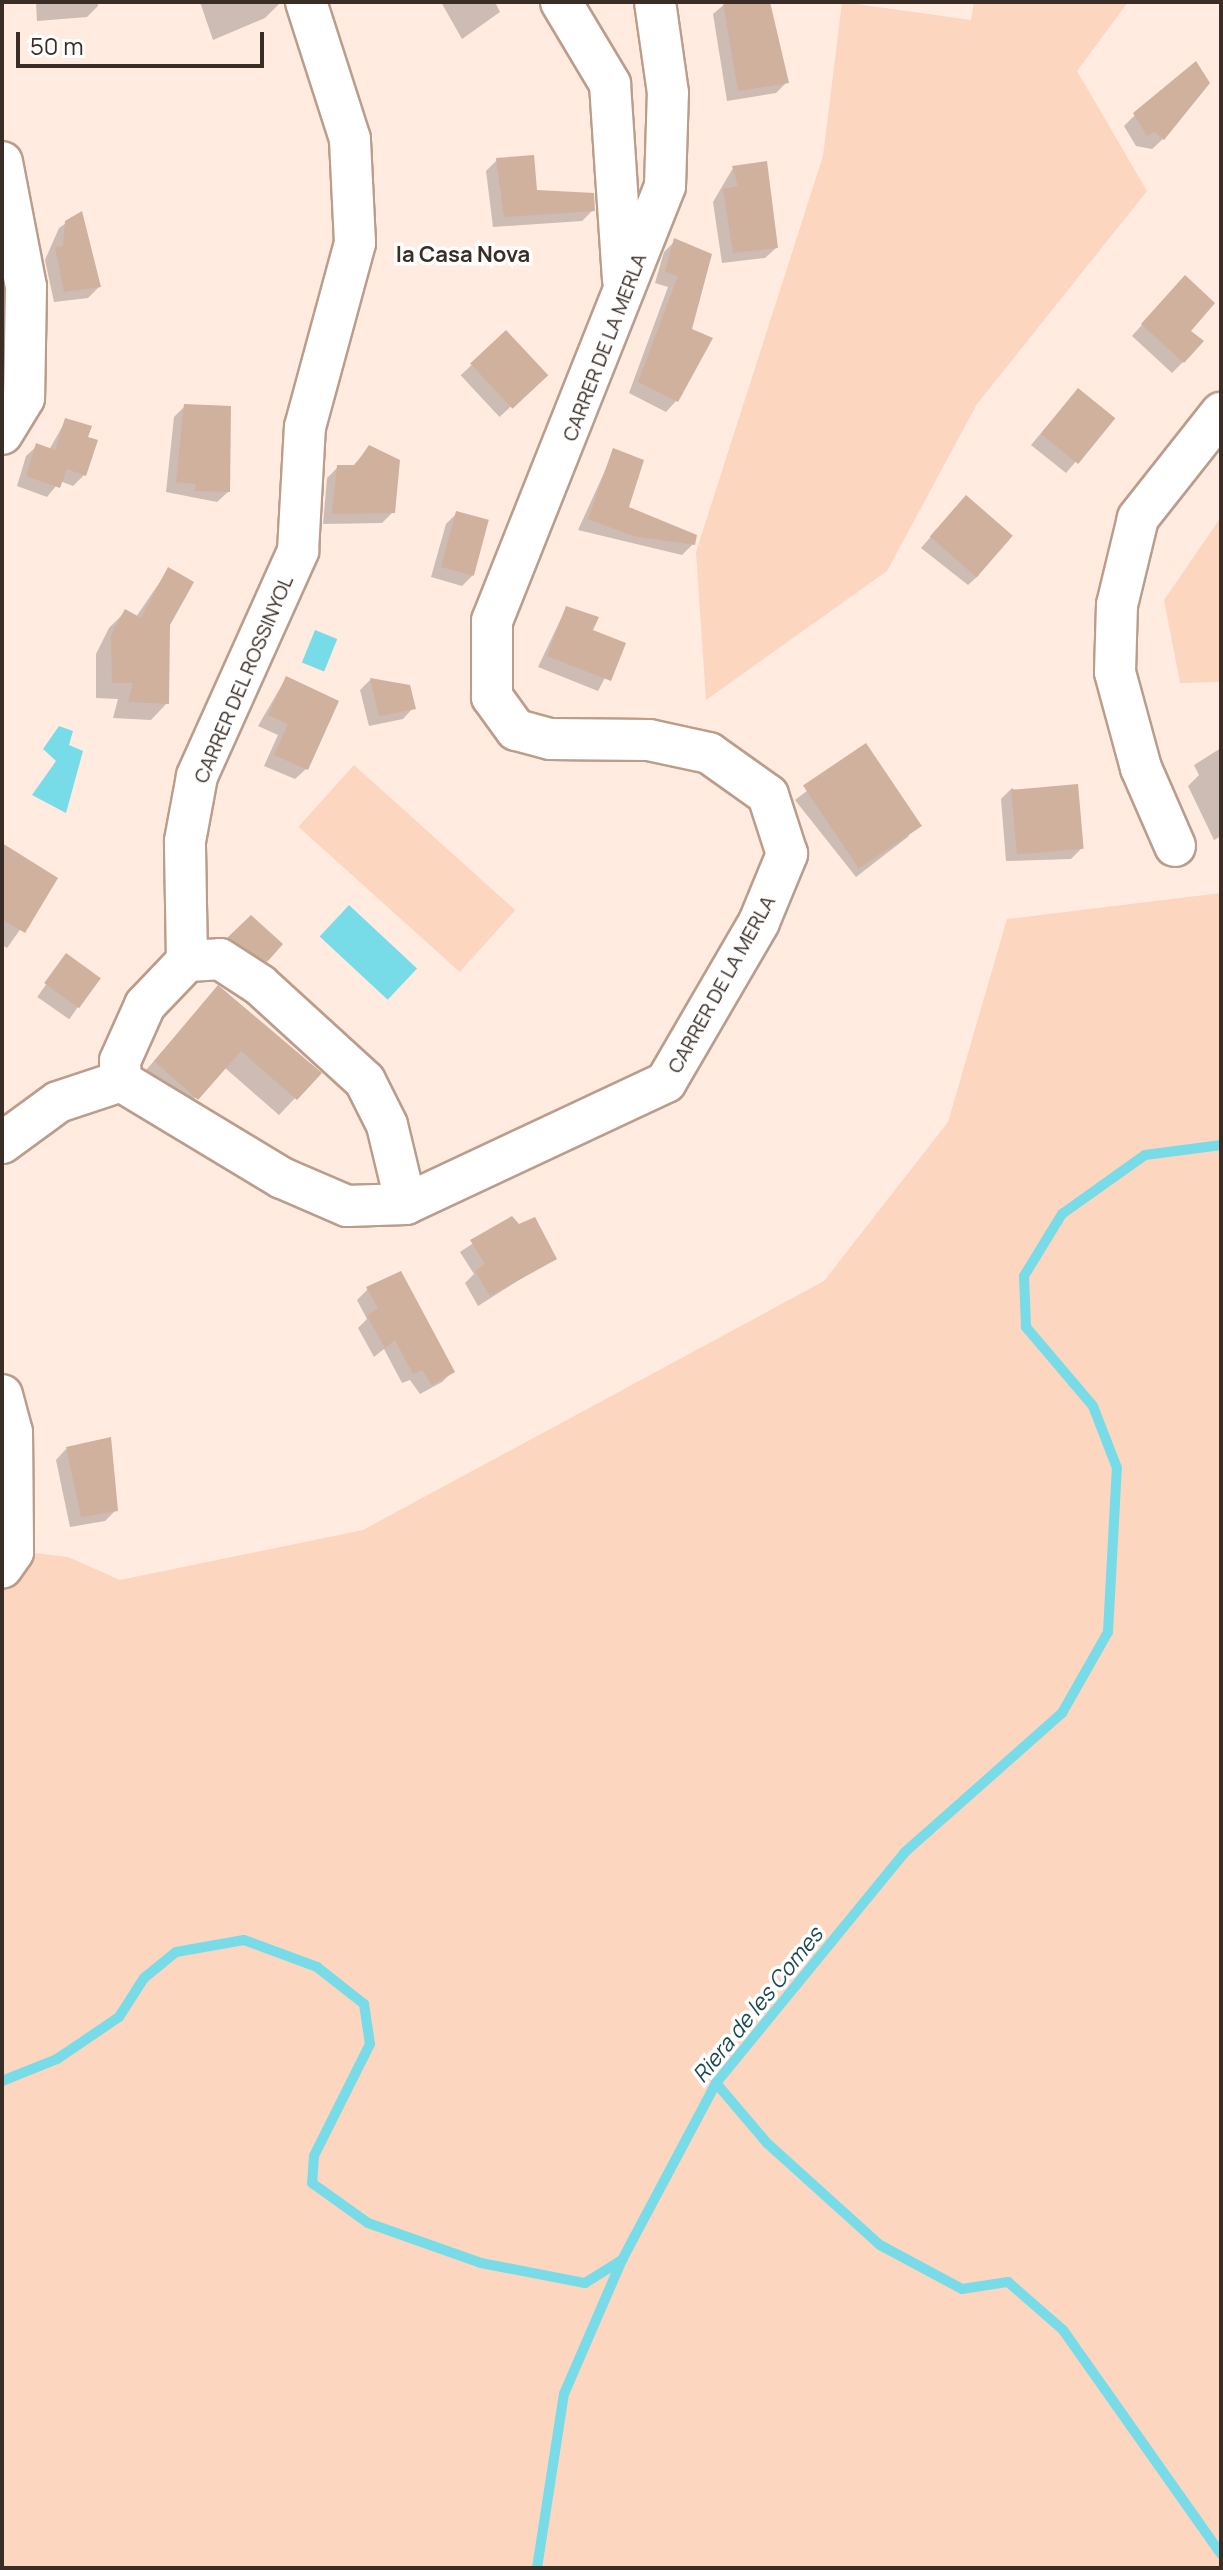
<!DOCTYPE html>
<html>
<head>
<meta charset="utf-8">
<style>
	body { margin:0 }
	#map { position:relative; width:1223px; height:2570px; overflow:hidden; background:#ffebe0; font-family:Manrope,sans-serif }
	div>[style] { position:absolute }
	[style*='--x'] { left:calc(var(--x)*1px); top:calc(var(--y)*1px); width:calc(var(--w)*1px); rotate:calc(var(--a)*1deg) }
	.green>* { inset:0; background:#fcd6bf; transform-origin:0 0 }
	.water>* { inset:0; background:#77dbe8; transform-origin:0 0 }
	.shadow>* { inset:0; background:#0003; transform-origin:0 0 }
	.stream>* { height:10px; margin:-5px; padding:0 5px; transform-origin:5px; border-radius:5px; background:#77dbe8 }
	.building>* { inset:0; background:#cfb19e; transform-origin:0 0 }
	.roads { filter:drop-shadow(2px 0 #bb9d8b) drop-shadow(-2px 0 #bb9d8b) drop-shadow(0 2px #bb9d8b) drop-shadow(0 -2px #bb9d8b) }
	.minor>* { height:40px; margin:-20px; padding:0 20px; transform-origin:20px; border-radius:20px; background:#fff }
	span { translate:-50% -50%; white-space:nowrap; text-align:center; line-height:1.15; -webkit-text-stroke:7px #fff; paint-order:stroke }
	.street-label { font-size:20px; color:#392d26 }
	.neighbourhood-label { font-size:22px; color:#392d26; font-weight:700 }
	.water-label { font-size:22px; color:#1a484d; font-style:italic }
	.frame { position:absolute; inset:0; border:4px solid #392d26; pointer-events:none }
	.scale { position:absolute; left:16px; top:32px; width:248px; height:36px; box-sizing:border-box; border:4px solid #392d26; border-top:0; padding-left:10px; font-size:24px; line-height:28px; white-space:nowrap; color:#392d26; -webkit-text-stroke:6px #fff; paint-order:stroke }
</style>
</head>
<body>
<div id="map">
	<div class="green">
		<i style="clip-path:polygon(842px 2px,971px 20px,974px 2px,1128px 2px,1077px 71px,1147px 191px,977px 404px,887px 571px,706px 700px,696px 552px,823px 156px)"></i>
		<i style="clip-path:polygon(1221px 517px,1221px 682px,1180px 683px,1164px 600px)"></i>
		<i style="left:354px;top:765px;width:217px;height:83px;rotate:42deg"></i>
		<i style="clip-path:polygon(1221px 893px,1221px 2568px,2px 2568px,2px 1549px,68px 1557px,120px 1580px,363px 1530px,824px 1281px,948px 1122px,1007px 919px)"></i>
	</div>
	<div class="water">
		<i style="left:315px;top:630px;width:24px;height:35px;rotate:22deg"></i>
		<i style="clip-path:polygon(59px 726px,73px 731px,69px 745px,83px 751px,66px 813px,32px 795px,56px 761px,43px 749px)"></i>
		<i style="left:349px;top:905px;width:93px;height:43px;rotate:43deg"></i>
	</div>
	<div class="shadow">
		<i style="clip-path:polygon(36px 2px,98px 2px,98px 6px,87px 17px,37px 21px)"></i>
		<i style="clip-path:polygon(200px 2px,281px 2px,265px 18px,213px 40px)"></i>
		<i style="clip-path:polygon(441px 2px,495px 2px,500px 12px,462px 39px)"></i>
		<i style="clip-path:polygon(768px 2px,787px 82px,776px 93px,727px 101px,713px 14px,727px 2px)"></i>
		<i style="clip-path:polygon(1135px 115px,1163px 139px,1152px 149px,1136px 146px,1124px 126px)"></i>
		<i style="clip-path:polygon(497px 160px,535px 192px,593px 210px,582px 221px,493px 227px,486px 171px)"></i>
		<i style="clip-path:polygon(733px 168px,776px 248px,765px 258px,722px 263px,713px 202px)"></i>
		<i style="clip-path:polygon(81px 213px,99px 287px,88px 298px,54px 302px,45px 260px,59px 228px)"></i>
		<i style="clip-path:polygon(675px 241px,690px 330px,676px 401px,666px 412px,629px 393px,668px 287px,655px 283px,664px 252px)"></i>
		<i style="clip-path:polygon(1174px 289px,1183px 362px,1172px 373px,1132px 336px)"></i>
		<i style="left:506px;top:333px;width:57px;height:62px;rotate:47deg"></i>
		<i style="clip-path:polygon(1068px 401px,1112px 419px,1066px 473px,1031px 445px)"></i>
		<i style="clip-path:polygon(185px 406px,228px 492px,217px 502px,166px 492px,174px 417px)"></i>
		<i style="clip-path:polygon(66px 420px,86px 439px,84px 475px,73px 486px,60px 481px,47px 497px,17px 486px,26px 456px,37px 446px,49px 450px)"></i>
		<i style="clip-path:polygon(369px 448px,393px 512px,382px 523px,323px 524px,327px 478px,338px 467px,352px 467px)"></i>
		<i style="clip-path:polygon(614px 451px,626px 508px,693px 544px,682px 555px,578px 530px)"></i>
		<i style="clip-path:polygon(955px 509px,979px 575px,968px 585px,921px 548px)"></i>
		<i style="clip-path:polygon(457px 513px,473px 575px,462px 586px,431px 577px,446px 524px)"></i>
		<i style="clip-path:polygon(168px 570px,167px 703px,151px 720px,113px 718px,118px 699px,96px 698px,96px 654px,109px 628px,126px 611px,136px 617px)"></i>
		<i style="clip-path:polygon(566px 608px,590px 631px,623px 644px,598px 691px,538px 667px)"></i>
		<i style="clip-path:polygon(286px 678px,306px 769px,295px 779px,264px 766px,278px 735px,258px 726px)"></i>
		<i style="clip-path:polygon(370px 680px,408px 687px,413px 708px,403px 719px,369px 726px,360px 690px)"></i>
		<i style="clip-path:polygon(866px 746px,909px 836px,856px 877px,795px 800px)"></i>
		<i style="clip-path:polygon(1221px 748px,1221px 836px,1214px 840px,1188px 786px,1199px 775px,1194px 765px)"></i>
		<i style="clip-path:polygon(1012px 788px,1082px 848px,1071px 859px,1006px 861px,1001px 799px)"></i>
		<i style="clip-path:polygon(2px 845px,56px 879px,7px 948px,2px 945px)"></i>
		<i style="clip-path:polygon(251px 918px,266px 961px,255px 972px,219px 950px)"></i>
		<i style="left:66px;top:956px;width:39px;height:50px;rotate:35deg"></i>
		<i style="clip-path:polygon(218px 988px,319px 1073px,279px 1115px,224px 1067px,180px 1114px,139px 1078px)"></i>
		<i style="clip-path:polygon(511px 1218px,554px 1258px,478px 1306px,465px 1283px,474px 1274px,460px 1252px)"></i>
		<i style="clip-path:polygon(368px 1289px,453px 1371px,442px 1382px,420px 1394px,410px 1380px,402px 1383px,384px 1349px,374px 1357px,358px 1328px,367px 1319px,357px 1300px)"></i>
		<i style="clip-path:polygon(66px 1449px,116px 1510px,105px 1521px,70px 1527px,56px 1460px)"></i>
	</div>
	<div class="stream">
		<i style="--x:2;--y:2081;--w:59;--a:-21.8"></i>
		<i style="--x:57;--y:2059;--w:75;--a:-34.1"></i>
		<i style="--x:119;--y:2017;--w:46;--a:-57.3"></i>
		<i style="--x:144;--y:1978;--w:41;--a:-39.1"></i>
		<i style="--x:176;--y:1952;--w:69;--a:-10"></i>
		<i style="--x:244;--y:1940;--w:78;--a:20.3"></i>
		<i style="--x:317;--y:1967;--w:60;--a:38.2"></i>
		<i style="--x:364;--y:2004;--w:40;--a:81.5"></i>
		<i style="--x:370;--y:2044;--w:125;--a:116.6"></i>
		<i style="--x:314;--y:2156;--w:27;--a:94"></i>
		<i style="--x:312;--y:2183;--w:69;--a:35.5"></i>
		<i style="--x:368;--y:2223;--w:120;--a:19.5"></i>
		<i style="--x:481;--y:2263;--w:106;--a:10.9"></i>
		<i style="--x:585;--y:2283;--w:44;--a:-31.9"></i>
		<i style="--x:622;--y:2260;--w:200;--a:-62"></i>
		<i style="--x:716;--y:2083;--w:298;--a:-50.7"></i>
		<i style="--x:905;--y:1852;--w:210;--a:-41.5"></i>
		<i style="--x:1062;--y:1713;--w:93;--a:-60.4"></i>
		<i style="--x:1108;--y:1632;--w:164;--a:-86.9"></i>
		<i style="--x:1117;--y:1468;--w:66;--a:-111.2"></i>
		<i style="--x:1093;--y:1406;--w:104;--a:-130.3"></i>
		<i style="--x:1026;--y:1327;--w:51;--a:-92.2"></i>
		<i style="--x:1024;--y:1276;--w:73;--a:-58.5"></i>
		<i style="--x:1062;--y:1214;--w:102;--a:-35.4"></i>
		<i style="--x:1145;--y:1155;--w:77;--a:-7.5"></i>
		<i style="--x:716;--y:2083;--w:79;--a:49.6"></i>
		<i style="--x:767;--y:2143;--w:152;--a:42.1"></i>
		<i style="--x:880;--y:2245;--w:93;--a:28.2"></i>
		<i style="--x:962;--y:2289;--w:47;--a:-8.7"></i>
		<i style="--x:1008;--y:2282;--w:73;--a:41.1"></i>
		<i style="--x:1063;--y:2330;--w:274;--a:54.8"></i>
		<i style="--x:537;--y:2568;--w:176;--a:-81.2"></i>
		<i style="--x:564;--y:2394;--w:146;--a:-66.6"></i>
	</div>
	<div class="building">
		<i style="clip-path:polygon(723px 2px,770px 2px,789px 83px,738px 91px)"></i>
		<i style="clip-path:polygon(1196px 61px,1210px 83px,1164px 140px,1154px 132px,1147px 136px,1133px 113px)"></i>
		<i style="clip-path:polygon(534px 155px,537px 190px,594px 193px,595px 211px,504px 217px,496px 158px)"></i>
		<i style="clip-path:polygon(767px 161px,778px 248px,733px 253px,723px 189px,738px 186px,732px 166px)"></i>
		<i style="clip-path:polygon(82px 211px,101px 287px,64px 292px,55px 247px,63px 246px,65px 221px)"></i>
		<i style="clip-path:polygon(674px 238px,712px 254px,692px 329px,713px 338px,678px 402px,638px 382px,678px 276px,665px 272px)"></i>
		<i style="clip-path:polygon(1185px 275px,1215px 303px,1191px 331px,1204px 341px,1184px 363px,1141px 324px)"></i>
		<i style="left:506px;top:330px;width:62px;height:49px;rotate:47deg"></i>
		<i style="left:1078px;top:388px;width:48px;height:59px;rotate:39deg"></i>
		<i style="clip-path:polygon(184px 404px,231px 406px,230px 492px,195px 491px,196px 484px,176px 482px)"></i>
		<i style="clip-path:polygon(65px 418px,92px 426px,88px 437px,98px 440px,86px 476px,67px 469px,60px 488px,26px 476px,36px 443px,55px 450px)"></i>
		<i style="clip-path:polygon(369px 445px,400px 460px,395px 513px,332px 514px,337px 465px,355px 465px)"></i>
		<i style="clip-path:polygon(613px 448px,644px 460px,629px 507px,697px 535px,695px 545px,633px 536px,588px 519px)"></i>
		<i style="left:966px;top:495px;width:62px;height:55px;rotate:41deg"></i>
		<i style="left:456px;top:511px;width:34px;height:58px;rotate:15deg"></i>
		<i style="clip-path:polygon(168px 567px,194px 582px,170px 625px,169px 704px,128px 702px,133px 683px,112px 683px,111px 635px,125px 609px,141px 618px)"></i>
		<i style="clip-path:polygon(566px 606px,599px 617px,593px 630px,626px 643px,611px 681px,547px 656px)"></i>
		<i style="clip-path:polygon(286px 676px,339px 701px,308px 770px,274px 755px,288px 724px,268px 715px)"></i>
		<i style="clip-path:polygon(370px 678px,410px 685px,416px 709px,379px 716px)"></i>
		<i style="left:866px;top:743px;width:100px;height:76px;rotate:56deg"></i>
		<i style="left:1078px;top:784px;width:65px;height:67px;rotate:85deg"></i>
		<i style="clip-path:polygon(2px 843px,58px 878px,25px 933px,2px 919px)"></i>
		<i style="clip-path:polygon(251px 915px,283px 944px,267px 962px,227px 938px)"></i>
		<i style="left:66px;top:953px;width:43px;height:37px;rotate:36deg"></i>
		<i style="clip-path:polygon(218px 985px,322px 1073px,297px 1100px,241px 1051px,198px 1100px,154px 1061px)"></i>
		<i style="clip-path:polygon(512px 1216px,519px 1224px,535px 1217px,557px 1259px,490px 1296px,475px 1271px,485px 1264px,470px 1240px)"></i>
		<i style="clip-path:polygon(401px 1271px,455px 1372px,432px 1385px,422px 1370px,413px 1374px,395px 1340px,385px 1348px,367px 1316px,378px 1308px,366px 1287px)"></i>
		<i style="clip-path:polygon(111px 1437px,118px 1511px,81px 1517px,66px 1447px)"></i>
	</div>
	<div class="roads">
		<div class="minor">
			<i style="--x:561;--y:2;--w:96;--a:59.1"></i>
			<i style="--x:610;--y:84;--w:196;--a:86.2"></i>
			<i style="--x:2;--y:162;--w:127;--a:79.1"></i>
			<i style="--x:26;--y:287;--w:111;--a:91"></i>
			<i style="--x:24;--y:398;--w:42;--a:121.4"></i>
			<i style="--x:1175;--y:846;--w:85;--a:-113.6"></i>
			<i style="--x:1141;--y:768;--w:99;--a:-105.2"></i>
			<i style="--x:1115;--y:672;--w:67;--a:-88.3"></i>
			<i style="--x:1117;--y:605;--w:89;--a:-76.4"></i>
			<i style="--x:1138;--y:518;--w:134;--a:-51.7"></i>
			<i style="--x:187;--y:961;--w:33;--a:-3"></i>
			<i style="--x:220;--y:959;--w:48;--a:33"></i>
			<i style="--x:260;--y:985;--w:142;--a:42.4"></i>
			<i style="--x:365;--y:1081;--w:49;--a:63.4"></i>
			<i style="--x:387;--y:1125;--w:81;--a:76.5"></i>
			<i style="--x:121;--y:1081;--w:188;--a:31.1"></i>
			<i style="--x:282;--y:1178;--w:71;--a:23.3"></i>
			<i style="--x:347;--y:1206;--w:59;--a:-1.9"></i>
			<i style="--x:406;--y:1204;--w:287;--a:-25.1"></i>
			<i style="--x:666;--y:1082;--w:185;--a:-59.8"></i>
			<i style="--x:759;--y:922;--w:74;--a:-67.6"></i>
			<i style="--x:787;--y:854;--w:62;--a:-107.9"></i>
			<i style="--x:768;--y:795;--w:72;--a:-144.6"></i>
			<i style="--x:709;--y:753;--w:61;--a:-167.8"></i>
			<i style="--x:649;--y:740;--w:99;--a:-179.4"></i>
			<i style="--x:550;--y:739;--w:35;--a:-165"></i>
			<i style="--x:516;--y:730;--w:41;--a:-126"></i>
			<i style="--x:492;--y:697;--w:76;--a:-90"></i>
			<i style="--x:492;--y:621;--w:468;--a:-68.3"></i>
			<i style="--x:665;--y:186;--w:93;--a:-88.2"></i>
			<i style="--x:668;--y:93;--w:92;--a:-98.1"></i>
			<i style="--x:121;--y:1081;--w:20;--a:-93"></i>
			<i style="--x:120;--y:1061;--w:61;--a:-65.9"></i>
			<i style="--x:145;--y:1005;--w:61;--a:-46.3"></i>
			<i style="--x:187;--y:961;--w:120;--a:-91"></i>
			<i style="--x:185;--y:841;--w:66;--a:-79.5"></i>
			<i style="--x:197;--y:776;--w:247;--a:-65.8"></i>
			<i style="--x:298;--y:551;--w:124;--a:-86.8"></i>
			<i style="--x:305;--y:427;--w:191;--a:-74.8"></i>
			<i style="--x:355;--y:243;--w:104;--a:-92.8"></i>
			<i style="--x:350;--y:139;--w:144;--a:-107.8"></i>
			<i style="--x:2;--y:1143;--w:69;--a:-36.2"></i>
			<i style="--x:58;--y:1102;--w:66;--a:-18.4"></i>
			<i style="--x:2;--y:1395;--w:38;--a:75"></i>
			<i style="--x:12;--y:1432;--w:120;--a:89.5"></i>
			<i style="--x:13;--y:1552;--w:19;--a:125"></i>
		</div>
	</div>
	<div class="street-label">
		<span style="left:604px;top:347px;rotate:-69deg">CARRER DE LA MERLA</span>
		<span style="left:243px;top:679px;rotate:-67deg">CARRER DEL ROSSINYOL</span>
		<span style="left:721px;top:984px;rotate:-61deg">CARRER DE LA MERLA</span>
	</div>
	<div class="neighbourhood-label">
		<span style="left:463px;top:255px">la Casa Nova</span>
	</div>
	<div class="water-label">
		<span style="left:758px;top:2005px;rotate:-51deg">Riera de les Comes</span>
	</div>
	<div class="frame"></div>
	<div class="scale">50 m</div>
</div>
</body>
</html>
